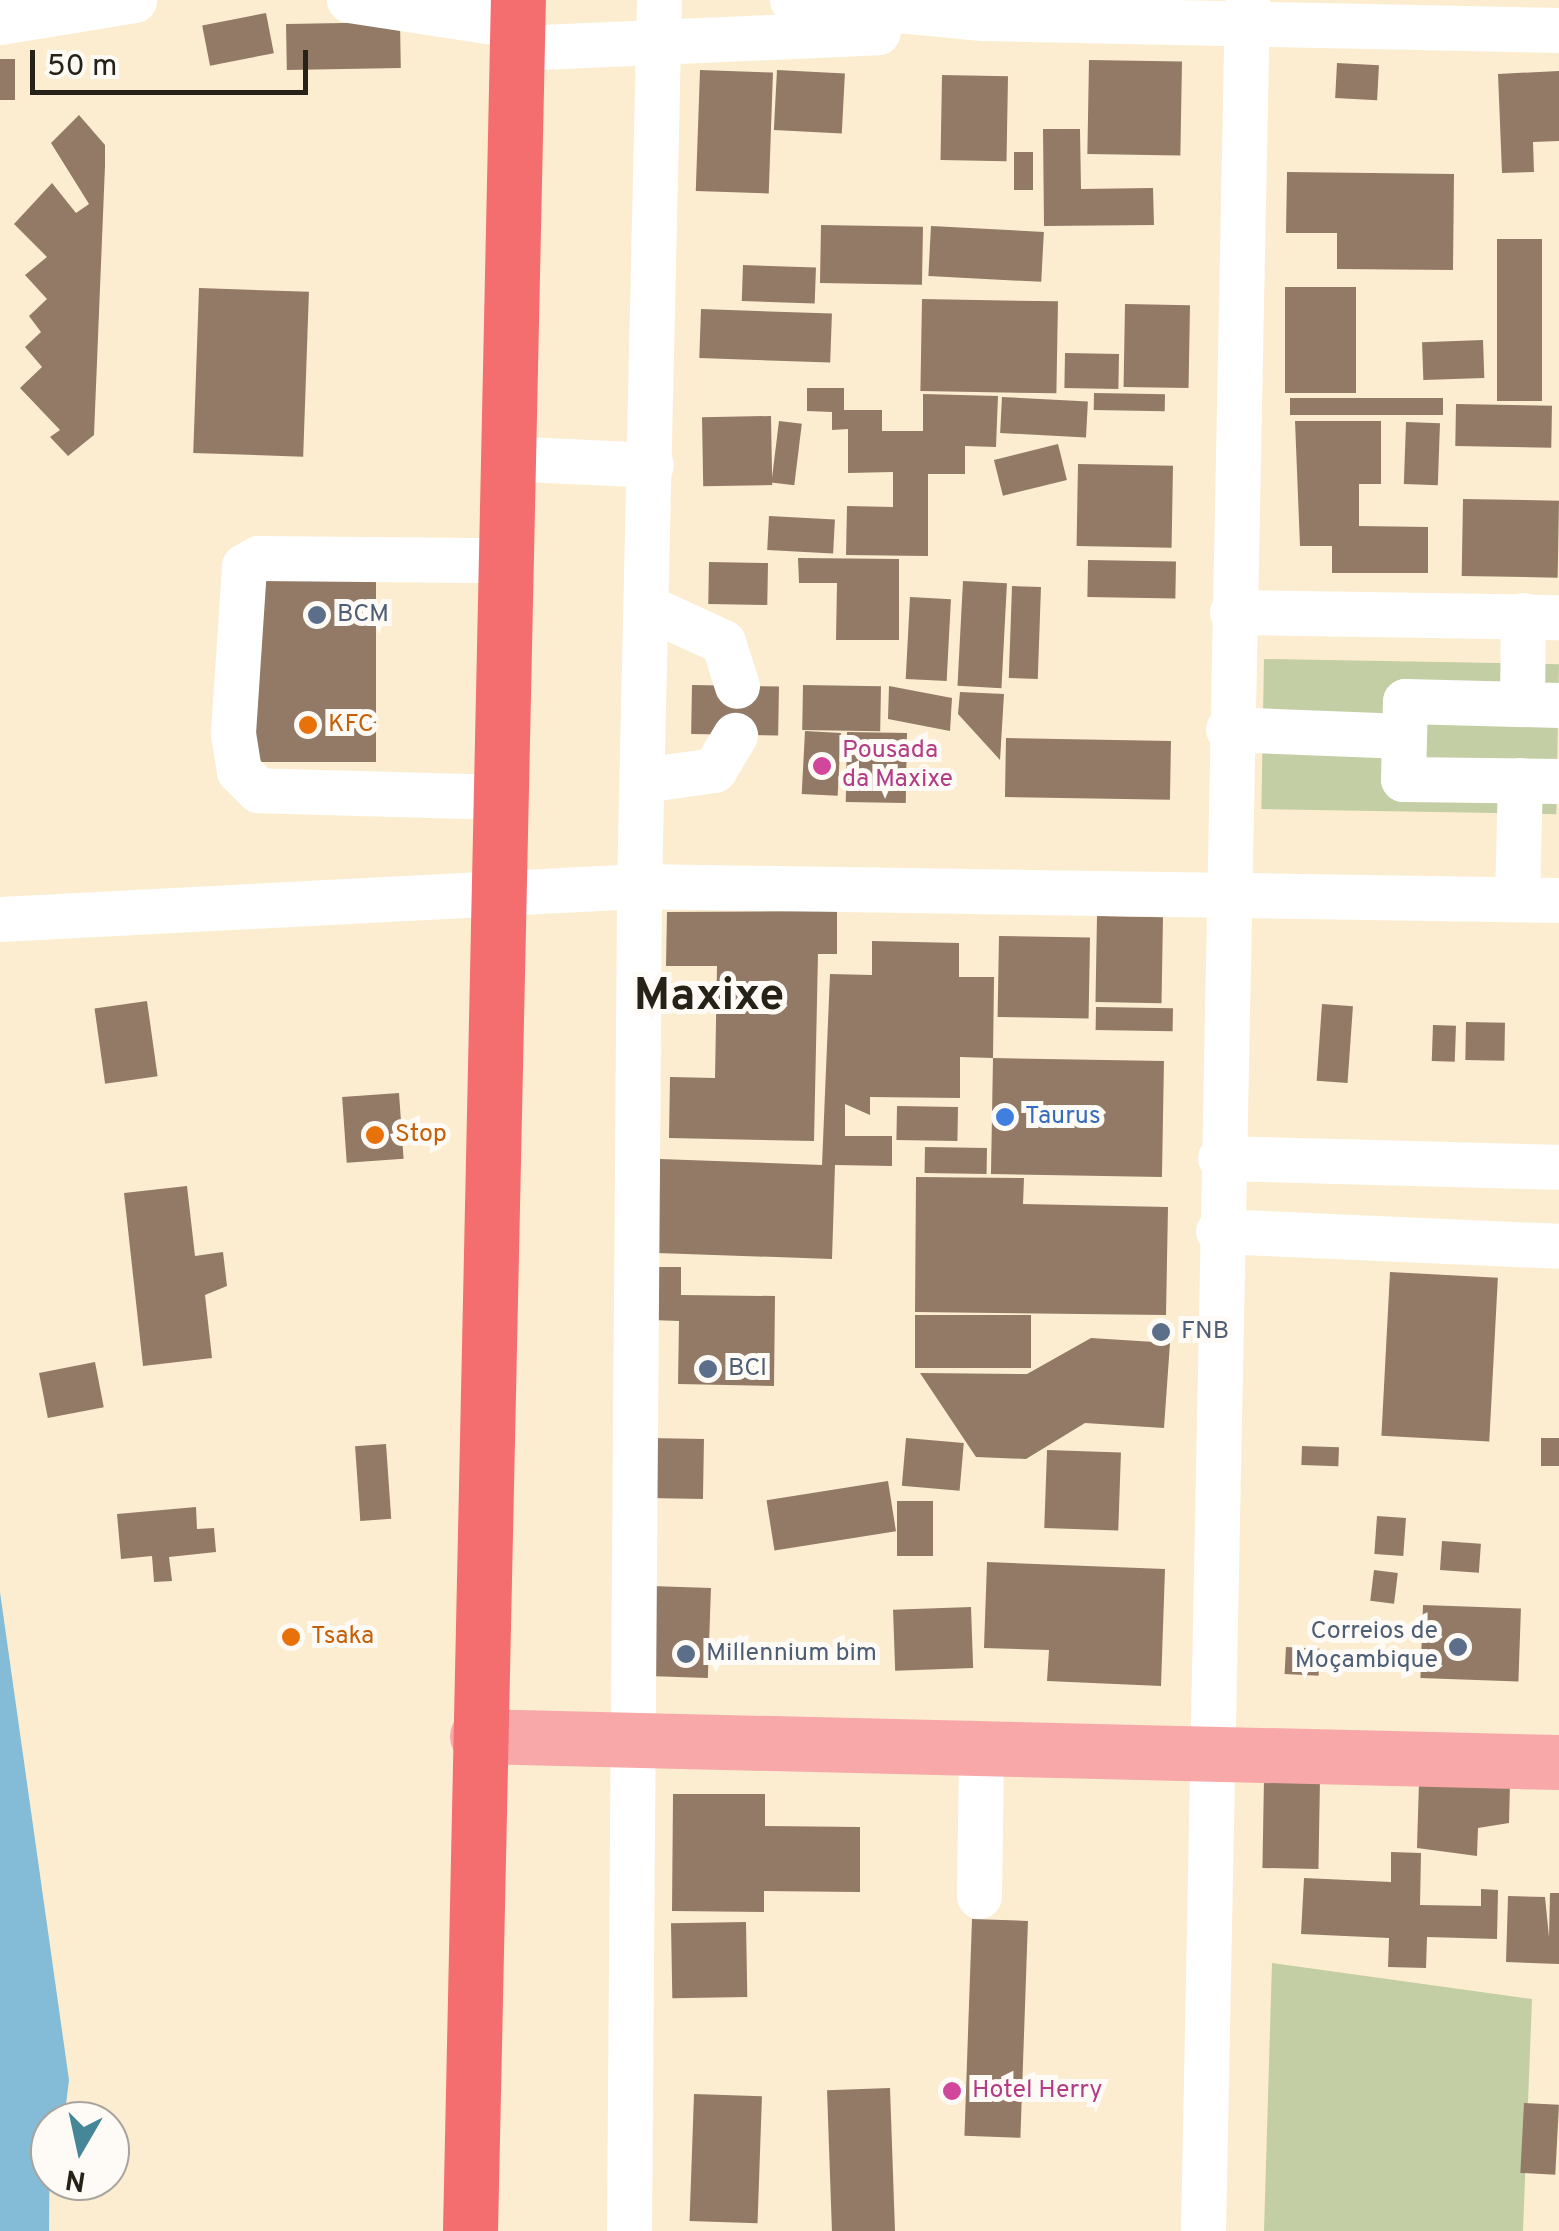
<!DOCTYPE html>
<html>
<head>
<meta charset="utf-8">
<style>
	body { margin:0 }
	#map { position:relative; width:1559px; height:2231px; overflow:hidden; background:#fcedd0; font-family:Overpass,sans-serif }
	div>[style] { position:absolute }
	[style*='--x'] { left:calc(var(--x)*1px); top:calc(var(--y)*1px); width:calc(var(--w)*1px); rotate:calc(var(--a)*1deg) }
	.green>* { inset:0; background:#c3cea4; transform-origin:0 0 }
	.water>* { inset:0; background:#84bbd6 }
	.building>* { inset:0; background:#927a67; transform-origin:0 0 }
	.minor>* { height:45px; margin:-22.5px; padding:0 22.5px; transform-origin:22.5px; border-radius:22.5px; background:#fff }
	.major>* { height:55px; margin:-27.5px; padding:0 27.5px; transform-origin:27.5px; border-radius:27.5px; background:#f8a8a9 }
	.highway>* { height:55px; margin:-27.5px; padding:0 27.5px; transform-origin:27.5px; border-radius:27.5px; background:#f46e6f }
	.dots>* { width:28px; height:28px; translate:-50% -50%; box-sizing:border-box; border:5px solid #fefbf6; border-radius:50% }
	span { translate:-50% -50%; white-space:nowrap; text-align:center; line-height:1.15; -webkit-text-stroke:10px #fefbf6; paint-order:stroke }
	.service-label { font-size:25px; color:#4e5e75 }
	.left { translate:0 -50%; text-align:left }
	.right { translate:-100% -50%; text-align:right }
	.food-label { font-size:25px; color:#c56008 }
	.hotel-label { font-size:25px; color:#b23c85 }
	.shop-label { font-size:25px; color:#366cbe }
	.town-label { font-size:45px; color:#272217; font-weight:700 }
	.north { position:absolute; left:30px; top:2101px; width:100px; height:100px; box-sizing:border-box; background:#fefbf6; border:2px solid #a8a49d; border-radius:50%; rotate:189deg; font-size:28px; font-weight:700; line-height:40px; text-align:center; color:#272217 }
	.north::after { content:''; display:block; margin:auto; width:35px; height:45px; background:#458799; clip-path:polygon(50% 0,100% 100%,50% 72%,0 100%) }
	.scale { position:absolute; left:30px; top:50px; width:278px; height:45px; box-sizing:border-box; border:5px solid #272217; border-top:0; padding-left:12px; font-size:30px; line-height:35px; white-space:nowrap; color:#272217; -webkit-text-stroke:8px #fefbf6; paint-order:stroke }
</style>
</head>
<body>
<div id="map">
	<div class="green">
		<i style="left:1264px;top:659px;width:295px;height:150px;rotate:1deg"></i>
		<i style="clip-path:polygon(1272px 1963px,1532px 1999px,1523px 2231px,1264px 2231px)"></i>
	</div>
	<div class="water">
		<i style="clip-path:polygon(0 1592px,69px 2080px,64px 2121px,50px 2121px,49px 2231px,0 2231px)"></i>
	</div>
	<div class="building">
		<i style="left:266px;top:13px;width:41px;height:65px;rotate:79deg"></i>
		<i style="left:400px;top:22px;width:46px;height:114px;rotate:89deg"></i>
		<i style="left:0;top:59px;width:15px;height:41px"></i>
		<i style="left:1089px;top:60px;width:93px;height:94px;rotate:1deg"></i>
		<i style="left:1337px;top:63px;width:42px;height:35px;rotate:3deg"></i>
		<i style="left:700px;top:70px;width:73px;height:121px;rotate:2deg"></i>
		<i style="left:777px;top:70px;width:68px;height:60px;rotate:3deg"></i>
		<i style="clip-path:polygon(1559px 71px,1559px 141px,1533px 142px,1534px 172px,1502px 173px,1498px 74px)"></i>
		<i style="left:942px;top:75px;width:66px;height:85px;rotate:1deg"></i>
		<i style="clip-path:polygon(79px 115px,105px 145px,105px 166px,94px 435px,68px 456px,50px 437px,60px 430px,20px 388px,42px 367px,25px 347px,41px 332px,29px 316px,47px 299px,25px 275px,47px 257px,14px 224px,52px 183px,76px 213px,89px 204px,51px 143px)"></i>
		<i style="clip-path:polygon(1043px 129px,1080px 129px,1081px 189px,1153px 188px,1154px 225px,1044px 226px)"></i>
		<i style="left:1014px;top:152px;width:19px;height:38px"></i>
		<i style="clip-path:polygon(1287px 172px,1454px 174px,1453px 270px,1337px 269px,1337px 233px,1286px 233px)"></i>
		<i style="left:821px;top:225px;width:102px;height:58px;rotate:1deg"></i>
		<i style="left:931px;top:226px;width:113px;height:50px;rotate:3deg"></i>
		<i style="left:1497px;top:239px;width:45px;height:162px"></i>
		<i style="left:743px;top:265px;width:73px;height:36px;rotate:2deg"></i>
		<i style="left:1285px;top:287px;width:71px;height:106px"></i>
		<i style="left:199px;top:288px;width:110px;height:165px;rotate:2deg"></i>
		<i style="left:922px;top:299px;width:136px;height:92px;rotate:1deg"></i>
		<i style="left:1125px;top:304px;width:65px;height:83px;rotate:1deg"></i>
		<i style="left:701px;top:309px;width:131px;height:49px;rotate:2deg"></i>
		<i style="left:1483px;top:340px;width:38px;height:61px;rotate:88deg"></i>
		<i style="left:1065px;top:353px;width:54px;height:35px;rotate:1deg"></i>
		<i style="clip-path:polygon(807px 388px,844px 388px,844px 410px,882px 410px,882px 431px,923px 431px,923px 394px,998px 396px,996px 447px,965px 446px,965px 474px,928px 474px,928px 556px,846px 555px,847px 506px,893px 507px,893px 472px,848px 473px,848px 429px,832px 430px,832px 412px,807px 411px)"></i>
		<i style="left:1094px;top:393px;width:71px;height:17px;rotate:1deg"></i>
		<i style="left:1002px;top:397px;width:86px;height:36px;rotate:3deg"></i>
		<i style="left:1290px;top:398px;width:153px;height:17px"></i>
		<i style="left:1456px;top:404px;width:96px;height:42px;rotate:1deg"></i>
		<i style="left:771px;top:416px;width:69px;height:69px;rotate:89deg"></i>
		<i style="left:779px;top:421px;width:23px;height:62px;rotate:7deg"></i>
		<i style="clip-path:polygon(1295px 421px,1381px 421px,1381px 484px,1359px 484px,1359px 526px,1428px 527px,1428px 573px,1332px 573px,1332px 546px,1300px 546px)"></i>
		<i style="left:1406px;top:422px;width:34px;height:62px;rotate:2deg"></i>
		<i style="left:1058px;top:444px;width:37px;height:66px;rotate:76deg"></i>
		<i style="left:1078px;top:464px;width:95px;height:82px;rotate:1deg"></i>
		<i style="left:1463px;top:499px;width:96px;height:77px;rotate:1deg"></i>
		<i style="left:769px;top:516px;width:66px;height:34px;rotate:3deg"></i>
		<i style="clip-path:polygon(798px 558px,899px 559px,899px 640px,836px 640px,837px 583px,799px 583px)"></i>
		<i style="left:1088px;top:560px;width:88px;height:37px;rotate:1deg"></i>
		<i style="left:709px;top:562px;width:59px;height:42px;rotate:1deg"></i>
		<i style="left:252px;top:566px;width:124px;height:196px"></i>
		<i style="left:963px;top:581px;width:44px;height:105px;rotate:3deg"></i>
		<i style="left:1012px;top:586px;width:29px;height:92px;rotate:2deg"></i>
		<i style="left:910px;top:597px;width:41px;height:82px;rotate:3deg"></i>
		<i style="left:692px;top:685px;width:87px;height:49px;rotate:1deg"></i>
		<i style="left:803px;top:685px;width:78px;height:45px;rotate:1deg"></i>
		<i style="clip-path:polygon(889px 686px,952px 698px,950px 731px,888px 719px)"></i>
		<i style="clip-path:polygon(960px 692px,1004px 694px,1000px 760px,958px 714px)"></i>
		<i style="left:805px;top:731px;width:36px;height:63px;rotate:3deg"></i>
		<i style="left:847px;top:732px;width:60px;height:70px;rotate:1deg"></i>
		<i style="left:1006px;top:738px;width:165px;height:59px;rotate:1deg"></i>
		<i style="clip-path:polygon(837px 911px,837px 954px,818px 954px,814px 1141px,669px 1138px,670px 1077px,715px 1078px,717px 966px,666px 966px,667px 912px)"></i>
		<i style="left:1097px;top:916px;width:66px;height:86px;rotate:1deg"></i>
		<i style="left:999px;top:936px;width:91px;height:81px;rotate:1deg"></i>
		<i style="clip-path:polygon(872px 941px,959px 943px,959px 977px,994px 977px,993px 1058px,960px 1057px,960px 1098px,870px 1097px,870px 1115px,845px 1104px,845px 1136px,892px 1136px,892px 1166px,835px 1165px,832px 1259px,657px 1253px,660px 1159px,822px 1165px,830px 974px,872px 975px)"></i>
		<i style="left:147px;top:1001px;width:76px;height:53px;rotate:82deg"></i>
		<i style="left:1322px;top:1004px;width:31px;height:77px;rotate:4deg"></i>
		<i style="left:1096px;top:1007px;width:77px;height:23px;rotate:1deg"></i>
		<i style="left:1466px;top:1022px;width:39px;height:38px;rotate:1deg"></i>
		<i style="left:1433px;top:1025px;width:23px;height:36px;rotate:2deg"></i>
		<i style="left:993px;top:1058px;width:171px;height:116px;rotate:1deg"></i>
		<i style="left:399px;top:1093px;width:66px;height:57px;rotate:86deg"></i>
		<i style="left:897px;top:1106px;width:61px;height:34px;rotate:1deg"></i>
		<i style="left:925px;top:1147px;width:62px;height:26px;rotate:1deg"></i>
		<i style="clip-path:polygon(916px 1177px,1024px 1178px,1023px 1204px,1168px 1207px,1166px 1315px,915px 1312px)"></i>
		<i style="clip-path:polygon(187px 1186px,195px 1256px,223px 1252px,227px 1286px,205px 1295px,212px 1358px,143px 1366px,124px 1193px)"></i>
		<i style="clip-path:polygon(652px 1267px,681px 1267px,681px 1295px,775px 1296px,774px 1386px,678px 1384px,679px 1321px,651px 1320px)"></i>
		<i style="left:1390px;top:1272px;width:108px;height:164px;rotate:3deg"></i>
		<i style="left:915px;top:1315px;width:116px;height:53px"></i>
		<i style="clip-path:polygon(1091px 1338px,1170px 1343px,1164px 1428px,1085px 1423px,1026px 1459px,976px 1457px,920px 1373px,1027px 1374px)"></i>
		<i style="left:95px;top:1362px;width:46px;height:57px;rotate:79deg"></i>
		<i style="left:649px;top:1438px;width:55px;height:60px;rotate:1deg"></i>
		<i style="left:906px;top:1438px;width:58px;height:48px;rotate:5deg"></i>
		<i style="left:1541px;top:1438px;width:18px;height:28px"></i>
		<i style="left:386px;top:1444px;width:75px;height:31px;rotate:86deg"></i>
		<i style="left:1302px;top:1446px;width:37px;height:19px;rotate:2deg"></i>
		<i style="left:1047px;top:1450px;width:74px;height:78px;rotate:2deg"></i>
		<i style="left:888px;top:1481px;width:51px;height:123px;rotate:81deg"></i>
		<i style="left:933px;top:1501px;width:55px;height:36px;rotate:90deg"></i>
		<i style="clip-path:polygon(196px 1507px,197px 1529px,214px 1528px,216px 1552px,169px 1557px,172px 1581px,154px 1582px,152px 1556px,121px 1559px,117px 1514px)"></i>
		<i style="left:1377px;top:1516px;width:29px;height:38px;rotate:4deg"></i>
		<i style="left:1442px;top:1541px;width:39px;height:29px;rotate:4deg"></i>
		<i style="clip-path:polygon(987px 1562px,1165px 1569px,1161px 1686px,1047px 1681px,1049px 1650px,984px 1648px)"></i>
		<i style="left:1374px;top:1570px;width:24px;height:31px;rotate:7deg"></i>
		<i style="left:651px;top:1586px;width:60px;height:90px;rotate:2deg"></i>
		<i style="left:1423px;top:1605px;width:98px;height:73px;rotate:2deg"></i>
		<i style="left:971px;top:1607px;width:61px;height:78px;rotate:88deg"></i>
		<i style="left:1286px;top:1647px;width:34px;height:27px;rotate:3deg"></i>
		<i style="left:1264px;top:1778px;width:56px;height:90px;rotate:1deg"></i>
		<i style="clip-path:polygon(1419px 1781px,1510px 1783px,1509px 1823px,1478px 1828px,1477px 1856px,1417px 1848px)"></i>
		<i style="clip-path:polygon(673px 1794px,765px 1794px,765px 1826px,860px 1827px,860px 1892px,764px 1891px,764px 1912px,672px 1911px)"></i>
		<i style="clip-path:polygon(1391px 1852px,1421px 1853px,1420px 1905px,1481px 1906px,1481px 1889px,1498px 1890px,1497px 1939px,1427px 1937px,1426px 1968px,1388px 1967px,1389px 1938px,1301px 1934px,1304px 1878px,1391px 1882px)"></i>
		<i style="clip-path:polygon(1550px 1893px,1559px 1893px,1559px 1964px,1506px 1962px,1508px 1896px,1545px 1897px,1549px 1937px)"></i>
		<i style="left:972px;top:1919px;width:56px;height:217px;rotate:2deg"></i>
		<i style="left:746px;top:1922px;width:75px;height:75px;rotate:89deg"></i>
		<i style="left:890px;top:2088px;width:143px;height:63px;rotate:88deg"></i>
		<i style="left:694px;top:2094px;width:68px;height:127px;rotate:2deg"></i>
		<i style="left:1524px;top:2103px;width:35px;height:70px;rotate:3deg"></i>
	</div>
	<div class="minor">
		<i style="--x:349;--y:0;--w:171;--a:8.7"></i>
		<i style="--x:792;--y:0;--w:192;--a:5.4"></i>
		<i style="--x:983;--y:18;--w:576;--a:1.19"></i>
		<i style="--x:0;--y:22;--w:136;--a:-9.3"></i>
		<i style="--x:518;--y:48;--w:360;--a:-2.5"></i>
		<i style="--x:505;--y:458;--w:146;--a:2.7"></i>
		<i style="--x:647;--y:607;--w:84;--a:24.7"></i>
		<i style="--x:723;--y:642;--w:46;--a:72.3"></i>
		<i style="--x:1232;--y:612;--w:327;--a:0.9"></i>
		<i style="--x:1522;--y:704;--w:89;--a:-89.4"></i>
		<i style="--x:1559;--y:705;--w:154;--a:-178.5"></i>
		<i style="--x:1405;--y:701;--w:78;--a:91.5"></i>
		<i style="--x:1403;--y:779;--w:156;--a:0.7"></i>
		<i style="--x:1228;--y:729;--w:176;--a:2.3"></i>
		<i style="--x:642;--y:780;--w:73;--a:-7.9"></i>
		<i style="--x:714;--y:770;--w:41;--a:-59"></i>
		<i style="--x:503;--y:797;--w:245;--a:-178.4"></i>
		<i style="--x:258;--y:790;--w:27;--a:-135"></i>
		<i style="--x:239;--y:771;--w:38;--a:-99"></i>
		<i style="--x:233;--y:733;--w:167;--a:-86.2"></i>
		<i style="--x:244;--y:566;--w:16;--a:-30"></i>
		<i style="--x:258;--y:558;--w:246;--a:0.5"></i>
		<i style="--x:1517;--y:899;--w:119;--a:-88.6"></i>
		<i style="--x:0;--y:919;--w:640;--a:-2.96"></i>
		<i style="--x:639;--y:886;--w:920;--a:0.87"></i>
		<i style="--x:1220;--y:1158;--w:339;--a:1.5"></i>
		<i style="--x:1218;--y:1231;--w:341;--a:2.5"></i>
		<i style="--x:979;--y:1896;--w:146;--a:-89.2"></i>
		<i style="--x:629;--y:2231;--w:1345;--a:-89.57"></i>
		<i style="--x:639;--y:886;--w:886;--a:-88.71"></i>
		<i style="--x:1203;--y:2231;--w:2231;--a:-88.87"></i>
	</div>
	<div class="major">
		<i style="--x:477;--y:1736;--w:1082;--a:1.38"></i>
	</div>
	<div class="highway">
		<i style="--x:470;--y:2231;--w:2232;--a:-88.77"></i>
	</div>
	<div class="dots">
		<i style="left:317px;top:615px;background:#5c6f8a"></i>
		<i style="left:308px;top:725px;background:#e8710a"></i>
		<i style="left:822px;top:766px;background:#d1479c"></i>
		<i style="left:1005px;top:1117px;background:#3f7fe0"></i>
		<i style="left:375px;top:1135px;background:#e8710a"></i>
		<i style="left:1161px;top:1332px;background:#5c6f8a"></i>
		<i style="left:708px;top:1369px;background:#5c6f8a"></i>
		<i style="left:291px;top:1637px;background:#e8710a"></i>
		<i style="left:1458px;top:1647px;background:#5c6f8a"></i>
		<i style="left:686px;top:1654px;background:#5c6f8a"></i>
		<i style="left:952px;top:2091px;background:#d1479c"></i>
	</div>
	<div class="service-label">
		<span class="left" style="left:337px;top:615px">BCM</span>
		<span class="left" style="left:1181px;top:1332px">FNB</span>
		<span class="left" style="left:728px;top:1369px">BCI</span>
		<span class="right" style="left:1438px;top:1647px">Correios de<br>Moçambique</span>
		<span class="left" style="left:706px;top:1654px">Millennium bim</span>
	</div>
	<div class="food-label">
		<span class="left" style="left:328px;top:725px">KFC</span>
		<span class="left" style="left:395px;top:1135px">Stop</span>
		<span class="left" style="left:311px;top:1637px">Tsaka</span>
	</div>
	<div class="hotel-label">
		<span class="left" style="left:842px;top:766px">Pousada<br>da Maxixe</span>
		<span class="left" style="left:972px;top:2091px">Hotel Herry</span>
	</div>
	<div class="shop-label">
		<span class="left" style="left:1025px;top:1117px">Taurus</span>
	</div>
	<div class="town-label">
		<span style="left:709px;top:998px">Maxixe</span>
	</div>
	<div class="north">N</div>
	<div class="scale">50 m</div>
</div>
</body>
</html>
